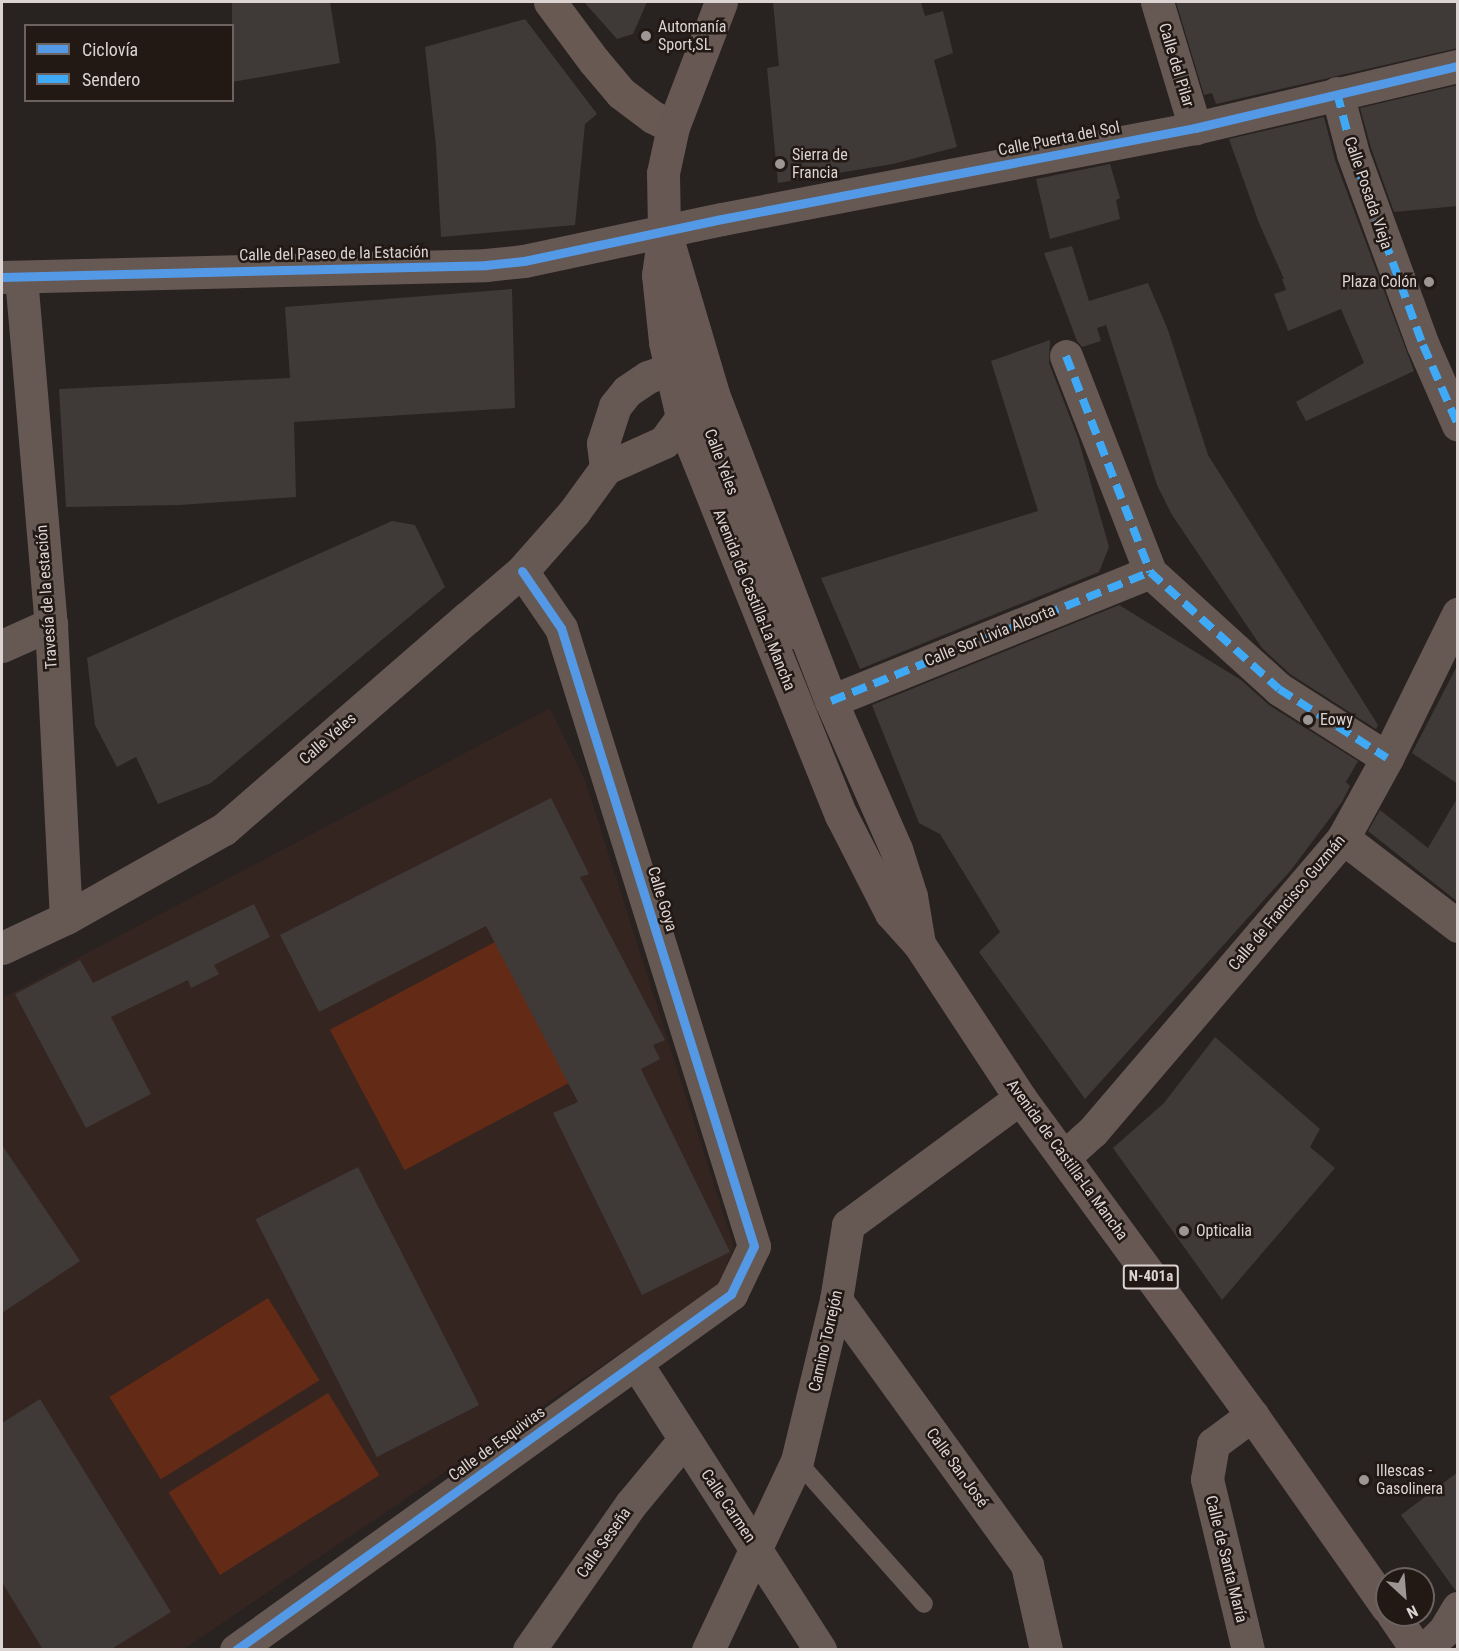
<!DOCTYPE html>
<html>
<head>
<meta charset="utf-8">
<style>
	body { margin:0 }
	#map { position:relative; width:1459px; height:1651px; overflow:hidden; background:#282220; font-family:"Roboto Condensed",sans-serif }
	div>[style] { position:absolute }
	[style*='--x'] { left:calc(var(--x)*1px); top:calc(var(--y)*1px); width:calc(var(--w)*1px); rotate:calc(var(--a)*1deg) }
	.built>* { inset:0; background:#352521 }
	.green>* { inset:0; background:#632b16; transform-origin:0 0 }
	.building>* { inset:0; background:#3f3a38; transform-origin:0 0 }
	.lane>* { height:18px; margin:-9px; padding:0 9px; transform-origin:9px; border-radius:9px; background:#665853 }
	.street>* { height:33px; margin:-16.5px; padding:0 16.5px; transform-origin:16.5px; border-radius:16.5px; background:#665853 }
	.secondary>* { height:33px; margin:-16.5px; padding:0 16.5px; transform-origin:16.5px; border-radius:16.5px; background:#695953 }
	.primary>* { height:33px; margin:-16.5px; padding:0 16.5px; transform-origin:16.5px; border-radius:16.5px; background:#675853 }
	.quiet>* { height:8px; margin-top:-4px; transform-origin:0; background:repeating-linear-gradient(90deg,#3fa9f5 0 15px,transparent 0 23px) }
	.cycleway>* { height:9px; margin:-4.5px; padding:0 4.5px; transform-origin:4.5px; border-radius:4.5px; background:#5399e6 }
	.dots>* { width:16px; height:16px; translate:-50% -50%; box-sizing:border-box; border:3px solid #221814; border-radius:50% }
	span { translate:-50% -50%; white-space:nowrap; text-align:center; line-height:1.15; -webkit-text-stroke:5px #221814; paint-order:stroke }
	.shield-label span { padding:2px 4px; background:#221814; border:2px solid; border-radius:4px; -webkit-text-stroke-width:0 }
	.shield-label { font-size:15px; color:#dbd4d2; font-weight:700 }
	.poi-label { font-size:16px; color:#dbd4d2 }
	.left { translate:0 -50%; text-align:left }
	.right { translate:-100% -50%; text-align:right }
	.street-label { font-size:16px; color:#dbd4d2 }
	.frame { position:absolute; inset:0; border:3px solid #dbd4d2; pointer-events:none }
	.legend { position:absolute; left:24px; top:24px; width:210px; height:78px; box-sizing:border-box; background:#221814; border:2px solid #6c6360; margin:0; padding:8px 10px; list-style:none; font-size:18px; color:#dbd4d2 }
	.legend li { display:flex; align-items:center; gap:12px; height:30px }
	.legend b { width:30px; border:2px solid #6c6360 }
	.north { position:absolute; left:1375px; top:1567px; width:60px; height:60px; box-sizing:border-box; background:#221814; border:2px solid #6c6360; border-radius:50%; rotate:154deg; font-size:16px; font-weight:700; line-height:24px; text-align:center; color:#dbd4d2 }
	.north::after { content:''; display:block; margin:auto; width:21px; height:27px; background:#9c9694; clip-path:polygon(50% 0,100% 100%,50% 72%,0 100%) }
</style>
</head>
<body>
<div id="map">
	<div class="built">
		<i style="clip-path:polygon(550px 708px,585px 780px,734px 1247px,718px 1287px,184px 1649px,2px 1650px,2px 998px)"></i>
	</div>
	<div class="green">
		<i style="left:495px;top:942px;width:159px;height:187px;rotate:62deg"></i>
		<i style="left:268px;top:1298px;width:97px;height:187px;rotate:58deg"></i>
		<i style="left:328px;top:1393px;width:97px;height:188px;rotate:58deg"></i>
	</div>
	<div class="building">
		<i style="clip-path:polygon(232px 2px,330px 2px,340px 63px,232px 82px)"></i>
		<i style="clip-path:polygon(584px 2px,647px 2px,633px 34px,617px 39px)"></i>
		<i style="clip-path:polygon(773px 2px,921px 2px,925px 16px,943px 11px,953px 53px,934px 60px,957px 147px,893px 164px,778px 183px,767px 68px,779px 66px)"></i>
		<i style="clip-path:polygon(1176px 2px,1458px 2px,1458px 48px,1216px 104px,1212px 93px,1204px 95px)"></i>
		<i style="clip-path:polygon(525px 19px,597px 114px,585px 124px,575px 225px,441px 237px,436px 146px,425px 47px)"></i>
		<i style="clip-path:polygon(1458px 85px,1458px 206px,1394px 212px,1371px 148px,1360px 108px)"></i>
		<i style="clip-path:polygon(1324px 117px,1335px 160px,1414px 371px,1306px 421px,1296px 402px,1364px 363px,1341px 309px,1288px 331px,1274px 294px,1286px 290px,1282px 279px,1284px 279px,1259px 223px,1229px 139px)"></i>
		<i style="clip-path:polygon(1110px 164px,1120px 198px,1116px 200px,1120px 219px,1050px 239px,1036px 179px)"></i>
		<i style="clip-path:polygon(1072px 246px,1089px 301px,1148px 283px,1168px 330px,1208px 455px,1378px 725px,1376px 729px,1290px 674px,1262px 648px,1172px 515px,1157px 485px,1106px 325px,1097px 328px,1101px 341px,1082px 347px,1077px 341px,1044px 253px)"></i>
		<i style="clip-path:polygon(512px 289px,515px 408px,294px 422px,296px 497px,179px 505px,66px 507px,59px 389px,290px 378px,285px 307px)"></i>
		<i style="clip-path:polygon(1050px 340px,1049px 363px,1078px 438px,1109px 547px,1099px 572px,860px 669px,821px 578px,1038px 511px,991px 361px)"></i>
		<i style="clip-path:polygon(392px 521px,415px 525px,445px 587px,211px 783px,158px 804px,136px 757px,117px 767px,95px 725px,87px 658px)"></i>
		<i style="clip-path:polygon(1119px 605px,1241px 680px,1269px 705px,1358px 761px,1346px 782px,1350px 786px,1342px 802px,1291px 870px,1085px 1099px,979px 952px,1000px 932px,940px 834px,919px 823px,872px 705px)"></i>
		<i style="clip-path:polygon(1458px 664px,1458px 784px,1412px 753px)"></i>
		<i style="clip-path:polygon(1458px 797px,1458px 902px,1368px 831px,1380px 810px,1428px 848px)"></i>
		<i style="clip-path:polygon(551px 798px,589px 874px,580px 877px,665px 1040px,653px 1045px,660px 1059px,641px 1069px,730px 1252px,642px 1295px,553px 1113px,578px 1102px,486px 926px,319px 1012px,280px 935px)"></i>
		<i style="clip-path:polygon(254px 904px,270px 937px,214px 965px,219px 974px,191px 988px,188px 980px,111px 1017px,151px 1094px,86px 1128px,15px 994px,80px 960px,93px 983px)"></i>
		<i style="clip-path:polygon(1215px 1037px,1320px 1129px,1310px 1147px,1335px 1168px,1222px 1300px,1113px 1148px,1164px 1103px)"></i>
		<i style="clip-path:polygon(2px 1145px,80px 1261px,2px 1313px)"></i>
		<i style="left:358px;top:1167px;width:267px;height:115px;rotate:63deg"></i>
		<i style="clip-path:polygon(40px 1399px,171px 1612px,110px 1650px,43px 1650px,2px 1582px,2px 1423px)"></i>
		<i style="clip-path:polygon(1458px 1472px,1458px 1589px,1455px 1590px,1401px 1515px)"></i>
	</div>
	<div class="lane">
		<i style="--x:797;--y:1461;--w:191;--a:48.4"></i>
	</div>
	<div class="street">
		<i style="--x:1157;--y:2;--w:132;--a:73.2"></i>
		<i style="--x:1337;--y:93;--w:63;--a:75.3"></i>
		<i style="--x:1353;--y:154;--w:203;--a:69.9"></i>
		<i style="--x:1423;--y:345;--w:87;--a:66.4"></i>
		<i style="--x:2;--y:277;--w:484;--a:-1.4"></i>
		<i style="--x:486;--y:265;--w:38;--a:-6"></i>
		<i style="--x:524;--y:261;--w:202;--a:-12"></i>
		<i style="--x:722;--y:219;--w:482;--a:-10.9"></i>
		<i style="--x:1195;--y:128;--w:270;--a:-13.3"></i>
		<i style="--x:21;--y:277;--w:348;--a:85.1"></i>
		<i style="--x:51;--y:624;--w:294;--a:87.1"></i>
		<i style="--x:1066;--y:356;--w:232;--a:68.7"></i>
		<i style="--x:606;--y:468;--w:25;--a:-97"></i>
		<i style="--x:603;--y:443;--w:39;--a:-72"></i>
		<i style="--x:615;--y:406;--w:19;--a:-51"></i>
		<i style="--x:627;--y:391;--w:25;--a:-34"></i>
		<i style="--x:648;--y:377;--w:23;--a:-20"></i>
		<i style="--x:670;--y:369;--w:9;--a:13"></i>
		<i style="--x:679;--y:371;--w:26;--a:54"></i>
		<i style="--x:694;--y:392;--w:227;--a:68.9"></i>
		<i style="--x:776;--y:604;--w:33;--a:59"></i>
		<i style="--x:2;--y:646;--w:54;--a:-24.2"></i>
		<i style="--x:831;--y:701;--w:344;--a:-22"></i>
		<i style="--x:1150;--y:572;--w:174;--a:42.2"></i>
		<i style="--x:1279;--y:689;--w:128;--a:32.6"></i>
		<i style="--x:1343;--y:838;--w:145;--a:37.4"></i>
		<i style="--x:2;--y:948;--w:71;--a:-25.1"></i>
		<i style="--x:66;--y:918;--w:181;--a:-29.4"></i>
		<i style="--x:224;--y:829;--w:322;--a:-41"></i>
		<i style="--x:467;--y:618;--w:72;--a:-40.5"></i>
		<i style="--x:522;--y:571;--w:79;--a:-48.6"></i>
		<i style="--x:574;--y:512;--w:54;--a:-54"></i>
		<i style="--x:606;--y:468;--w:64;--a:-24.1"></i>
		<i style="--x:664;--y:442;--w:31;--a:-54"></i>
		<i style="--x:682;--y:417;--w:28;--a:-64"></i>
		<i style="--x:694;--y:392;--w:46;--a:-95"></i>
		<i style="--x:1064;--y:1157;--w:39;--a:-42"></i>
		<i style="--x:1093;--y:1131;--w:385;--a:-49.5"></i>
		<i style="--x:1343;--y:838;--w:91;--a:-61.2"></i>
		<i style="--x:1387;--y:758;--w:161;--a:-63.8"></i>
		<i style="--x:836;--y:1300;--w:327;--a:54.2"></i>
		<i style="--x:1027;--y:1565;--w:87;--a:77.4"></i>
		<i style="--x:636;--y:1363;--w:341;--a:57.3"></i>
		<i style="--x:236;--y:1650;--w:610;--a:-35.72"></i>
		<i style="--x:731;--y:1294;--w:53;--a:-64.4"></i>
		<i style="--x:754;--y:1246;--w:647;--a:-107.34"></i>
		<i style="--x:561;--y:628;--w:69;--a:-124.4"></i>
		<i style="--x:529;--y:1650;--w:178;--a:-55.1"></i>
		<i style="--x:631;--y:1504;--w:83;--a:-50.4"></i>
		<i style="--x:708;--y:1650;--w:209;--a:-64.8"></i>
		<i style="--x:797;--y:1461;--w:166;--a:-76.4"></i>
		<i style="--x:836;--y:1300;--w:76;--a:-80.9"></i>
		<i style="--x:848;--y:1225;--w:214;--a:-36.4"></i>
		<i style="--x:1248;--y:1650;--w:176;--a:-103.5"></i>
		<i style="--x:1207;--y:1479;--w:36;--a:-80"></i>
		<i style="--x:1213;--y:1444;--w:49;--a:-36.6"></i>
		<i style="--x:1424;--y:1650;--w:28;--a:-44"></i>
		<i style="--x:1444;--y:1631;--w:27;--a:-59"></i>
	</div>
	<div class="secondary">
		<i style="--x:550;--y:2;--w:74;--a:53.3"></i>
		<i style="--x:594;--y:61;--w:42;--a:49.8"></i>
		<i style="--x:621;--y:93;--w:40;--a:37"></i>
		<i style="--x:653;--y:117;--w:22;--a:27"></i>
	</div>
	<div class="primary">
		<i style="--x:721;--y:2;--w:134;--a:111"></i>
		<i style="--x:673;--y:127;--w:47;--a:102.3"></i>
		<i style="--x:663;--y:173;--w:59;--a:89"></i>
		<i style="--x:664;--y:232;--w:43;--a:97.9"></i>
		<i style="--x:658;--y:275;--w:67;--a:84"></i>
		<i style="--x:665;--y:342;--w:82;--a:77.3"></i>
		<i style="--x:683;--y:422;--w:25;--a:69"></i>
		<i style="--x:692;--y:445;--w:399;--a:68.1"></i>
		<i style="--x:841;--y:815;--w:110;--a:63"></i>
		<i style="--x:891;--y:913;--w:42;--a:47.9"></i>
		<i style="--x:919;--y:944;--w:184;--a:56.7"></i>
		<i style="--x:1020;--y:1098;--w:393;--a:53.8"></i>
		<i style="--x:1252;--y:1415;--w:235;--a:54.9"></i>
		<i style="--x:669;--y:245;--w:155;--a:73.5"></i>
		<i style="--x:713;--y:394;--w:329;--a:69"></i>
		<i style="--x:831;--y:701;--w:162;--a:66.3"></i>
		<i style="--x:896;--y:849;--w:49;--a:72.3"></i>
		<i style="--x:911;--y:896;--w:49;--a:80.5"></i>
		<i style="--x:1393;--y:1615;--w:42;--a:55.6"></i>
	</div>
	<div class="quiet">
		<i style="--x:1337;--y:93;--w:63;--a:75.3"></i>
		<i style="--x:1353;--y:154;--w:203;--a:69.9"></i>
		<i style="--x:1423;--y:345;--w:87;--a:66.4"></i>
		<i style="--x:1066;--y:356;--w:232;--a:68.7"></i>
		<i style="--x:831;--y:701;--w:344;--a:-22"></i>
		<i style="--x:1150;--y:572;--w:174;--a:42.2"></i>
		<i style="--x:1279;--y:689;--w:128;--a:32.6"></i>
	</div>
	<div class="cycleway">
		<i style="--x:2;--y:277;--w:484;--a:-1.4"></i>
		<i style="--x:486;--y:265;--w:38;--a:-6"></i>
		<i style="--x:524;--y:261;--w:202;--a:-12"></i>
		<i style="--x:722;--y:219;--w:482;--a:-10.9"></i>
		<i style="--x:1195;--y:128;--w:270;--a:-13.3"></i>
		<i style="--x:236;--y:1650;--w:610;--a:-35.72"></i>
		<i style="--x:731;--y:1294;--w:53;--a:-64.4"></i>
		<i style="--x:754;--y:1246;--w:647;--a:-107.34"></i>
		<i style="--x:561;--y:628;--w:69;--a:-124.4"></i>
	</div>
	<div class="dots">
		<i style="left:646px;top:36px;background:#9c9694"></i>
		<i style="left:780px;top:164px;background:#9c9694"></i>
		<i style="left:1429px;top:282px;background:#9c9694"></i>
		<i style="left:1308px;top:720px;background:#9c9694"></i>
		<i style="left:1184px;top:1231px;background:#9c9694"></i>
		<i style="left:1364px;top:1480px;background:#9c9694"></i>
	</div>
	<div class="shield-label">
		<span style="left:1151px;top:1277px">N-401a</span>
	</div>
	<div class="poi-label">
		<span class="left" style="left:658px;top:36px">Automanía<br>Sport,SL</span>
		<span class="left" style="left:792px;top:164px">Sierra de<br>Francia</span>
		<span class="right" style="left:1417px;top:282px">Plaza Colón</span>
		<span class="left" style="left:1320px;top:720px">Eowy</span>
		<span class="left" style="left:1196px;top:1231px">Opticalia</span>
		<span class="left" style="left:1376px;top:1480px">Illescas -<br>Gasolinera</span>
	</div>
	<div class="street-label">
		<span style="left:1176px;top:65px;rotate:73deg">Calle del Pilar</span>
		<span style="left:1059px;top:139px;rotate:-11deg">Calle Puerta del Sol</span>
		<span style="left:1368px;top:193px;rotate:71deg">Calle Posada Vieja</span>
		<span style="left:334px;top:254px;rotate:-1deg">Calle del Paseo de la Estación</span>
		<span style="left:721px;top:462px;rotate:69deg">Calle Yeles</span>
		<span style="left:47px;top:597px;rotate:-94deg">Travesía de la estación</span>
		<span style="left:754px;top:600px;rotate:68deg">Avenida de Castilla-La Mancha</span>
		<span style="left:990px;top:636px;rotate:-22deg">Calle Sor Livia Alcorta</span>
		<span style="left:328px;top:739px;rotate:-41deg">Calle Yeles</span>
		<span style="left:662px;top:899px;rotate:73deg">Calle Goya</span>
		<span style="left:1287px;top:903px;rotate:-50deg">Calle de Francisco Guzmán</span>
		<span style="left:1067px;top:1160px;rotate:54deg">Avenida de Castilla-La Mancha</span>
		<span style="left:826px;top:1341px;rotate:-77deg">Camino Torrejón</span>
		<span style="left:497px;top:1444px;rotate:-36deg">Calle de Esquivias</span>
		<span style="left:957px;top:1468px;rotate:54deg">Calle San José</span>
		<span style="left:728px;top:1506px;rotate:56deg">Calle Carmen</span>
		<span style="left:604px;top:1543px;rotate:-55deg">Calle Seseña</span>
		<span style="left:1226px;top:1559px;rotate:76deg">Calle de Santa María</span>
	</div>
	<div class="frame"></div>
	<ul class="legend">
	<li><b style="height:8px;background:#5399e6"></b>Ciclovía</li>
	<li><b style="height:8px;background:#3fa9f5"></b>Sendero</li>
	</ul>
	<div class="north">N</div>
</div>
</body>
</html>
